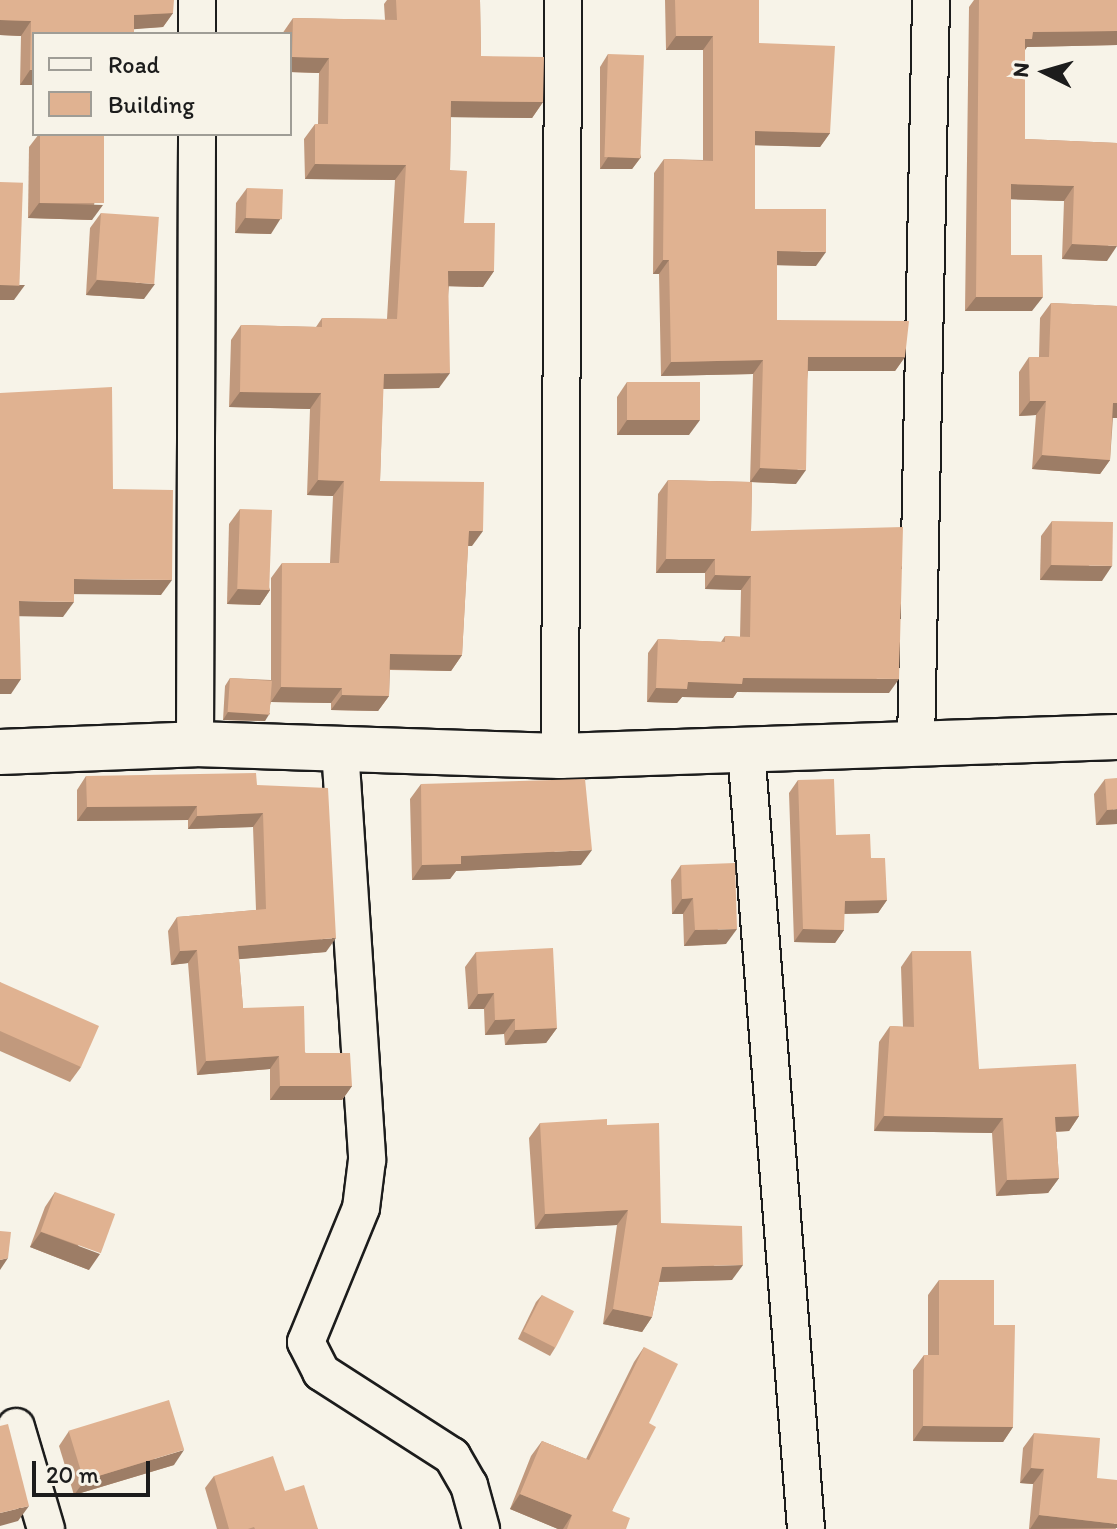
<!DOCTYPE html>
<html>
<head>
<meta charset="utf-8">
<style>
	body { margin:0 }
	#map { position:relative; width:1117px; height:1529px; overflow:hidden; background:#f7f3e8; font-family:Itim,sans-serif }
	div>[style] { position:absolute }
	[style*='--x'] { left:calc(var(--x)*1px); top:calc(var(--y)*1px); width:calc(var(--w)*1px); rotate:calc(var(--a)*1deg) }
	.roads { filter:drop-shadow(2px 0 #1c1c1c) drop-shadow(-2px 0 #1c1c1c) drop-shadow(0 2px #1c1c1c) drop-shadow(0 -2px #1c1c1c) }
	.street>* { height:36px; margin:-18px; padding:0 18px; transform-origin:18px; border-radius:18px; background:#f7f3e8 }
	.secondary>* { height:44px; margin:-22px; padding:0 22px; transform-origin:22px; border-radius:22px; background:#f7f3e8 }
	.wall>* { inset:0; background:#c1997d }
	.shaded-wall>* { inset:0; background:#9d7d66 }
	.building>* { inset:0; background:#e0b291; transform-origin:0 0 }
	span { translate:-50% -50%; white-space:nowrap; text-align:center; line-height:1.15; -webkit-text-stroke:7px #f7f3e8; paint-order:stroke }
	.legend { position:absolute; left:32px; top:32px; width:260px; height:104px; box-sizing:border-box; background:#f7f3e8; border:2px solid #9f9d96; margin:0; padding:10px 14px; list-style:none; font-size:24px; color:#1c1c1c }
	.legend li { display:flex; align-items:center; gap:16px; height:40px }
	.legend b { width:40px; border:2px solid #9f9d96 }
	.north { position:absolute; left:1005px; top:32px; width:80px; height:80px; -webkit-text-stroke:6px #f7f3e8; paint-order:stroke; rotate:275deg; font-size:22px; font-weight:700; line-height:32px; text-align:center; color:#1c1c1c }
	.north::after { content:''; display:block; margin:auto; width:28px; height:36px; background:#1c1c1c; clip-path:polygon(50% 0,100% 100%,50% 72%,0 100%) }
	.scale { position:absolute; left:32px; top:1461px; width:118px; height:36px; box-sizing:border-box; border:4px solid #1c1c1c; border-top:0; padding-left:10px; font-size:24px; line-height:28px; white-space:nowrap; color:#1c1c1c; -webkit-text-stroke:6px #f7f3e8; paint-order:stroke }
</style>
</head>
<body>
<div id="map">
	<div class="roads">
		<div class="street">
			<i style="--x:197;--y:34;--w:34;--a:-90"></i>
			<i style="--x:916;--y:743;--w:743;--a:-88.84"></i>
			<i style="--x:195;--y:744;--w:610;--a:-89.81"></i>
			<i style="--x:340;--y:749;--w:412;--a:86.2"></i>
			<i style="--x:367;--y:1160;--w:48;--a:97.1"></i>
			<i style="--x:361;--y:1208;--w:145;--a:112.3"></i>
			<i style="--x:306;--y:1342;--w:34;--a:63"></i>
			<i style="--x:321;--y:1372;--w:156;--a:32.7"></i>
			<i style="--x:452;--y:1456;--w:34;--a:60"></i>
			<i style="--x:469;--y:1485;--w:46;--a:74.7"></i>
			<i style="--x:746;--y:749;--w:782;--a:85.6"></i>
			<i style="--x:560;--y:756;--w:756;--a:-89.77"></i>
			<i style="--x:16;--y:1427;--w:106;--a:73.6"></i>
		</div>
		<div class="secondary">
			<i style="--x:0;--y:752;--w:195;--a:-2.3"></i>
			<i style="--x:195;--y:744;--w:365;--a:1.9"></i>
			<i style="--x:560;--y:756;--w:557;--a:-1.95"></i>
		</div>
	</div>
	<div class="wall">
		<i style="clip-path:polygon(0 0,173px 13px,163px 27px,34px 34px,34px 85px,20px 85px,21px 36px,0 35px)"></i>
		<i style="clip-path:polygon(387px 0,480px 0,481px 56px,543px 102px,532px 118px,451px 117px,450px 170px,464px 223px,494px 271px,483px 287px,449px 286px,439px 388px,383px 389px,380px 481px,472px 546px,468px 546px,462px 655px,451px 671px,390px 670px,389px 696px,378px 711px,331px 710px,331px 703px,271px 702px,265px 721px,223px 720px,225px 686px,230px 678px,271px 680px,271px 578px,282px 563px,330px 563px,333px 496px,307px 495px,310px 409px,229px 407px,231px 340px,241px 325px,316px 327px,322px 318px,387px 319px,395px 180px,305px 179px,304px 139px,315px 124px,318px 124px,319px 73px,290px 72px,290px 34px,282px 34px,293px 18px,385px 20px,384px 4px)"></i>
		<i style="clip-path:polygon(665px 0,759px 0,759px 43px,830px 133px,820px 147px,755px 145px,755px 209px,816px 266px,777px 265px,777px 320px,905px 357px,895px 371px,808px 371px,796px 484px,752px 482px,751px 531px,889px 693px,737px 692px,733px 698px,682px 697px,677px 703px,647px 702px,648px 653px,658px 639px,721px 642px,725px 636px,740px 637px,741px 590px,705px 589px,705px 573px,656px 573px,658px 494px,668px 480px,750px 482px,753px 374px,661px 376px,659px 274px,653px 274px,654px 173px,664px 159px,703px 160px,703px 50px,666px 50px)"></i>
		<i style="clip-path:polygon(974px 0,1117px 0,1117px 45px,1027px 47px,1025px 50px,1025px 139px,1117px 143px,1107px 261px,1062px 259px,1064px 201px,1011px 199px,1011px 255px,1032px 311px,965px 311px,969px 7px)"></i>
		<i style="clip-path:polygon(608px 54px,641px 157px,632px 169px,600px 169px,600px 67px)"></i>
		<i style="clip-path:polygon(39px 134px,104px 134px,92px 220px,28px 218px,29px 147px)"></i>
		<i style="clip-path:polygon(247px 188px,271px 234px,235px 233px,236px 203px)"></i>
		<i style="clip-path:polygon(101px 213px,144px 299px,86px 295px,90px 228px)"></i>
		<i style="clip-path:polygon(1051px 303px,1117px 306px,1117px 418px,1113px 418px,1110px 460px,1100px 474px,1032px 469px,1036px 415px,1019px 416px,1019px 372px,1029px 357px,1039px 357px,1040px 318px)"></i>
		<i style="clip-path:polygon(627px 382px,689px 435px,617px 435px,617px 397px)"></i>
		<i style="clip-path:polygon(240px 509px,270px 590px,260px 605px,227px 604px,229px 524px)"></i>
		<i style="clip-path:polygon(1052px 521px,1102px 581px,1040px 580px,1041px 536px)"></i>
		<i style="clip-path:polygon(86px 776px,257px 785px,326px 952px,239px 959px,243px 1008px,352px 1086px,342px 1100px,270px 1100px,270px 1069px,197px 1075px,188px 963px,171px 965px,168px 931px,177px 917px,256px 910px,253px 827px,188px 829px,188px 820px,77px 821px,77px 790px)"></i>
		<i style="clip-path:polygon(1105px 779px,1117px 824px,1096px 825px,1094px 794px)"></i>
		<i style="clip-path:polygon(798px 780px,836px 835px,871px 858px,887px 900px,878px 913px,844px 914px,844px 930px,835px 943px,794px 942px,789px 793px)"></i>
		<i style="clip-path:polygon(421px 784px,581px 865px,456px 871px,450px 879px,412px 880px,410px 799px)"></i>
		<i style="clip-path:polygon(681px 865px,726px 944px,684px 946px,683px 914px,672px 914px,671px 880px)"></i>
		<i style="clip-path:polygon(912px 951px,979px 1069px,1079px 1116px,1069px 1131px,1056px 1132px,1059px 1178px,1048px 1193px,996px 1196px,992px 1133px,874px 1131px,879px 1042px,890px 1026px,903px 1027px,901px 967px)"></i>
		<i style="clip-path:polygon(476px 952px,557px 1028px,546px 1043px,505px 1045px,504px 1034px,485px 1035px,484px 1009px,468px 1009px,465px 967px)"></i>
		<i style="clip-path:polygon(0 982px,81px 1067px,70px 1082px,0 1051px)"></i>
		<i style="clip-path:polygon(540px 1123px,607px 1125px,661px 1223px,732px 1280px,659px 1282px,652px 1317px,642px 1332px,603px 1324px,617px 1225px,535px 1229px,529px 1138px)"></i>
		<i style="clip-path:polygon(55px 1192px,89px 1270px,30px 1247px,45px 1207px)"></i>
		<i style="clip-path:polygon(939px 1280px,994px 1325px,1013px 1427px,1003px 1442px,913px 1441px,913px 1370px,924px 1355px,928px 1355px,928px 1295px)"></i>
		<i style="clip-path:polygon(542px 1295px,555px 1348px,550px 1356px,518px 1339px,536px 1302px)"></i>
		<i style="clip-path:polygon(644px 1347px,649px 1423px,612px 1511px,626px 1529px,558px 1529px,510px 1509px,531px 1456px,542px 1441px,586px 1459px,634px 1362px)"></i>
		<i style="clip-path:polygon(69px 1431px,174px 1465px,74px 1495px,59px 1446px)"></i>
		<i style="clip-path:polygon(1034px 1433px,1097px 1478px,1116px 1529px,1029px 1529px,1033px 1484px,1020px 1483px,1023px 1448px)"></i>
		<i style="clip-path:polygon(214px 1476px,285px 1491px,318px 1529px,217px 1529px,205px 1488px)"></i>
	</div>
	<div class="shaded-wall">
		<i style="clip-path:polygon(173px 13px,163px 27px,124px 30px,134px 15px)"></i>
		<i style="clip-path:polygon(0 20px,31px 21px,21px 36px,0 35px)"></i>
		<i style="clip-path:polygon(1117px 31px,1117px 45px,1027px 47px,1022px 54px,1025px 39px,1033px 32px)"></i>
		<i style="clip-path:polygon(676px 36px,713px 36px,703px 50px,666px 50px)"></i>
		<i style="clip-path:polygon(292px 57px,329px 58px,319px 73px,290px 72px,290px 60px)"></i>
		<i style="clip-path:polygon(30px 70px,34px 70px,34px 85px,20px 85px)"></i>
		<i style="clip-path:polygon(451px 101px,543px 102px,532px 118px,441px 117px)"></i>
		<i style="clip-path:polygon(755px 131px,830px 133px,820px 147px,745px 145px)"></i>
		<i style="clip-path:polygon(608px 157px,641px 157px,632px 169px,600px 169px)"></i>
		<i style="clip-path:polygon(315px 164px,406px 165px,395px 180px,305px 179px)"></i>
		<i style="clip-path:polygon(1011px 184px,1074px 186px,1064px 201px,1001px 199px)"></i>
		<i style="clip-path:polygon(39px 203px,103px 205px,92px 220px,28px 218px)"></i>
		<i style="clip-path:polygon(245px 218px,281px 218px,271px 234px,235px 233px)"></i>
		<i style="clip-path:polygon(1072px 244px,1117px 246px,1107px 261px,1062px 259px)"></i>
		<i style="clip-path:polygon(777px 251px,826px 252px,816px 266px,768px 265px)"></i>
		<i style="clip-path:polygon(663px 260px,669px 260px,659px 274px,653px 274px)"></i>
		<i style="clip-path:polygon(448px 271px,494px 271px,483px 287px,438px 286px)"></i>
		<i style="clip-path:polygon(97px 280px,155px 284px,144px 299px,86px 295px)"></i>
		<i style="clip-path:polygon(0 285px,25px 285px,14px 300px,0 300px)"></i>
		<i style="clip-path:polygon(976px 297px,1043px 297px,1032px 311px,965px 311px)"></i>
		<i style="clip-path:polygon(808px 357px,905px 357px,895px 371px,798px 371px)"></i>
		<i style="clip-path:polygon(763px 360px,753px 374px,661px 376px,671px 362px)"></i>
		<i style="clip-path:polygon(450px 373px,439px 388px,373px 389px,384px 374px)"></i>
		<i style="clip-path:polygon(240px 392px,321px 393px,310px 409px,229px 407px)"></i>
		<i style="clip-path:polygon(1030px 401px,1046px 401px,1036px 415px,1019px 416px)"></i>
		<i style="clip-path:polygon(1113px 403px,1117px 403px,1117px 418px,1103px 418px)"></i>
		<i style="clip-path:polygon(627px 420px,700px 420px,689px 435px,617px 435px)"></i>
		<i style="clip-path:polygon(1042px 455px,1110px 460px,1100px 474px,1032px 469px)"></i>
		<i style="clip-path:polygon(760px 468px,806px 470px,796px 484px,750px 482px)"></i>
		<i style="clip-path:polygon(318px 480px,344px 481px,333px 496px,307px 495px)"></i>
		<i style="clip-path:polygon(469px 531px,483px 531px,472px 546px,459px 546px)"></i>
		<i style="clip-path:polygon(666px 559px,715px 559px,705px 573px,656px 573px)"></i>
		<i style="clip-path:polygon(1051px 565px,1112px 566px,1102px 581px,1040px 580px)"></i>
		<i style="clip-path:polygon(715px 575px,751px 576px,741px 590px,705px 589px)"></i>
		<i style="clip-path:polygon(74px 579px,172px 580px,161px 595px,64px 594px)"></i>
		<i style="clip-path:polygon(238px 589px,270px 590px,260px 605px,227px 604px)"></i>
		<i style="clip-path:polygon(19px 601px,74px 602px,63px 617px,8px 616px)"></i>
		<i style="clip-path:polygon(390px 654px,462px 655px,451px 671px,379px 669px)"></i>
		<i style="clip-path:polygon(743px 678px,899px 679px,889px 693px,737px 692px,733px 698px,682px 697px,677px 703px,647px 702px,656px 688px,688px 682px)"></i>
		<i style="clip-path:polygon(0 679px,21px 679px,11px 694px,0 694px)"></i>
		<i style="clip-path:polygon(281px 687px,342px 688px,331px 703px,271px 702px)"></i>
		<i style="clip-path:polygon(342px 695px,389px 696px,378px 711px,331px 710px)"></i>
		<i style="clip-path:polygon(228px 712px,270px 713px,265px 721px,223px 720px)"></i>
		<i style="clip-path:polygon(197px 806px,188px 820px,77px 821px,87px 807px)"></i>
		<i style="clip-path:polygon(1117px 809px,1117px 824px,1096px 825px,1107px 810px)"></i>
		<i style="clip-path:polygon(263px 813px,253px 827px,188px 829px,197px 816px)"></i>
		<i style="clip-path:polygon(592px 850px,581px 865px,456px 871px,450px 879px,412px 880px,422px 865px,461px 856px)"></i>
		<i style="clip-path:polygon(693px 898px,683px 914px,672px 914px,682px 899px)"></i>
		<i style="clip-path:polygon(887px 900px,878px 913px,836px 914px,845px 901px)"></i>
		<i style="clip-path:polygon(737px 929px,726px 944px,684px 946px,695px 930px)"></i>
		<i style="clip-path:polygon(803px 929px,844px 930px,835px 943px,794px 942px)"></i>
		<i style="clip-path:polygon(336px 938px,326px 952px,229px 960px,238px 946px)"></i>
		<i style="clip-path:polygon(197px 950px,188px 963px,171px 965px,180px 951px)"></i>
		<i style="clip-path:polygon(494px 993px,484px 1009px,468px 1009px,478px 994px)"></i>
		<i style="clip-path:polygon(515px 1019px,504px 1034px,485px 1035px,495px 1020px)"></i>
		<i style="clip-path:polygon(557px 1028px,546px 1043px,505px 1045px,515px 1030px)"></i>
		<i style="clip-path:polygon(279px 1056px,270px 1069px,197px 1075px,206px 1061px)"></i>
		<i style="clip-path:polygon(280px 1086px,352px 1086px,342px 1100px,270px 1100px)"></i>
		<i style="clip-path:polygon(884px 1116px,1003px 1118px,992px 1133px,874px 1131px)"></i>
		<i style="clip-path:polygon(1079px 1116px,1069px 1131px,1045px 1132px,1055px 1117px)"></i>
		<i style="clip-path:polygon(1059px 1178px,1048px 1193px,996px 1196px,1007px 1180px)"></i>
		<i style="clip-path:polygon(628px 1210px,617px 1225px,535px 1229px,545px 1214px)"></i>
		<i style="clip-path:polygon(41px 1232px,100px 1254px,89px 1270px,30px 1247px)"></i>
		<i style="clip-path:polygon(8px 1258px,0 1270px,0 1260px)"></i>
		<i style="clip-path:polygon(743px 1265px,732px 1280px,651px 1282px,662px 1267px)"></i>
		<i style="clip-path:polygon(613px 1309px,652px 1317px,642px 1332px,603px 1324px)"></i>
		<i style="clip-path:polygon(923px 1426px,1013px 1427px,1003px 1442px,913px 1441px)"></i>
		<i style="clip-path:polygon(184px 1450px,174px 1465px,74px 1495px,85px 1480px)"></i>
		<i style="clip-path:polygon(1031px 1468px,1044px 1469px,1033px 1484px,1020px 1483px)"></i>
		<i style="clip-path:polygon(520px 1494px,572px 1515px,563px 1529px,558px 1529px,510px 1509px)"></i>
		<i style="clip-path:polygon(29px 1506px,18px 1521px,0 1526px,0 1513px)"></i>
		<i style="clip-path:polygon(1039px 1515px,1117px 1524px,1117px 1528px,1030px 1529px)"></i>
	</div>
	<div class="building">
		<i style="clip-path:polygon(0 0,174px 0,173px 13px,134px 15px,134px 34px,34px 34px,34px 70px,30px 70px,31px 21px,0 20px)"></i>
		<i style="clip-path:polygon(396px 0,480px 0,481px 56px,544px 57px,543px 102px,451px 101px,450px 170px,467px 171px,464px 223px,495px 223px,494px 271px,448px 271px,450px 373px,384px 374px,380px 481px,484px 482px,483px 531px,469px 531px,462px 655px,390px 654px,389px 696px,342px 695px,342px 688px,281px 687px,282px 563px,339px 563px,344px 481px,318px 480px,321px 393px,240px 392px,241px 325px,322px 327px,322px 318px,397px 319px,406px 165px,315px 164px,315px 124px,328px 124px,329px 58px,292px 57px,293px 18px,397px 20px)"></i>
		<i style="clip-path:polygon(675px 0,759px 0,759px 43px,835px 46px,830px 133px,755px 131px,755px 209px,826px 209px,826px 252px,777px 251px,777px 320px,909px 321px,905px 357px,808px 357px,806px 470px,760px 468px,763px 360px,671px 362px,669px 260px,663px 260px,664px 159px,713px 161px,713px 36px,676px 36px)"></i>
		<i style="clip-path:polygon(979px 0,1117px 0,1117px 31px,1033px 32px,1032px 39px,1025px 39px,1025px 139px,1117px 143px,1117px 246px,1072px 244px,1074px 186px,1011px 184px,1011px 255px,1042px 255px,1043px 297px,976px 297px)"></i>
		<i style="left:608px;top:54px;width:36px;height:103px;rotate:2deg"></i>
		<i style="left:40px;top:134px;width:64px;height:69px"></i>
		<i style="left:0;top:182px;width:23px;height:103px;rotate:2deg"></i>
		<i style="left:247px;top:188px;width:36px;height:30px;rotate:2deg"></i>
		<i style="left:101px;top:213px;width:58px;height:67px;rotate:4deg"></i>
		<i style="clip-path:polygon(1051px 303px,1117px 306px,1117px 403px,1113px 403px,1110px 460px,1042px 455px,1046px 401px,1030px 401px,1029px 357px,1049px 357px)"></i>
		<i style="left:627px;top:382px;width:73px;height:38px"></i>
		<i style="clip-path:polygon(112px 387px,113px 489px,173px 490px,172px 580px,74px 579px,74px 602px,19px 601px,21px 679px,0 679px,0 393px)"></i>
		<i style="clip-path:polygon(668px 480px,752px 482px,751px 531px,903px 527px,899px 679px,743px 678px,742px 684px,688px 682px,687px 689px,656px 688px,658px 639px,725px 642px,725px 636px,750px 637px,751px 576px,715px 575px,715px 559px,666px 559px)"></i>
		<i style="left:240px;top:509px;width:32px;height:80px;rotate:2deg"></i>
		<i style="left:1052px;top:521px;width:61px;height:44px;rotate:1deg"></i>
		<i style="left:230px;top:678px;width:42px;height:34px;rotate:4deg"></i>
		<i style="clip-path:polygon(256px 773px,257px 785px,328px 788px,336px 938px,238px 946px,243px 1008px,304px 1006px,305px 1053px,350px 1053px,352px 1086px,280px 1086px,279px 1056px,206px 1061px,197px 950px,180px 951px,177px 917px,266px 909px,263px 813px,197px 816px,197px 806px,87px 807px,86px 776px)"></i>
		<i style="clip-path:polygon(1117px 778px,1117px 809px,1107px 810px,1105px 779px)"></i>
		<i style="clip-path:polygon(585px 779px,592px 850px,461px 856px,461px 864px,422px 865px,421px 784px)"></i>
		<i style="clip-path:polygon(834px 779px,836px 835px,870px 834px,871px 858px,885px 858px,887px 900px,845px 901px,844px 930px,803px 929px,798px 780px)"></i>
		<i style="clip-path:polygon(735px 863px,737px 929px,695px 930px,693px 898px,682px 899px,681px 865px)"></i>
		<i style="clip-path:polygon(553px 948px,557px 1028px,515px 1030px,515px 1019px,495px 1020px,494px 993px,478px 994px,476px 952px)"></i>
		<i style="clip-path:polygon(912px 951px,971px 951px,979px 1069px,1076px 1064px,1079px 1116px,1055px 1117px,1059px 1178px,1007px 1180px,1003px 1118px,884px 1116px,890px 1026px,914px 1027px)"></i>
		<i style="clip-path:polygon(0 982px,99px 1026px,81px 1067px,0 1031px)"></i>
		<i style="clip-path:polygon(607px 1119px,607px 1125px,659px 1123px,661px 1223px,742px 1226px,743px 1265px,662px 1267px,652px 1317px,613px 1309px,628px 1210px,545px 1214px,540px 1123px)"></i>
		<i style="left:55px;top:1192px;width:64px;height:42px;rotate:20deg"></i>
		<i style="clip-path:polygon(0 1231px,11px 1232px,8px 1258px,0 1260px)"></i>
		<i style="clip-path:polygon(939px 1280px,994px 1280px,994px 1325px,1015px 1325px,1013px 1427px,923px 1426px,924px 1355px,939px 1355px)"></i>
		<i style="left:542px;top:1295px;width:36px;height:41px;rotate:27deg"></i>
		<i style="clip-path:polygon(644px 1347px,678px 1364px,649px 1423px,656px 1427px,612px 1511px,630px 1518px,626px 1529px,567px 1529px,572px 1515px,520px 1494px,542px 1441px,589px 1460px)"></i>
		<i style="left:169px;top:1400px;width:52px;height:105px;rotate:73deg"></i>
		<i style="clip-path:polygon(8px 1424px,29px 1506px,0 1513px,0 1426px)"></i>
		<i style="clip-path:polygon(1034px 1433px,1100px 1438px,1097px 1478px,1117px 1480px,1117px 1524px,1039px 1515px,1044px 1469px,1031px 1468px)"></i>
		<i style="clip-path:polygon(273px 1456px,285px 1491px,304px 1485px,318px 1529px,255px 1529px,254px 1527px,248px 1529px,229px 1529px,214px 1476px)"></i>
	</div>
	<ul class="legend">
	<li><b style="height:10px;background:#f7f3e8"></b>Road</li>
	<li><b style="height:22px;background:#e0b291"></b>Building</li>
	</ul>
	<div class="north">N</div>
	<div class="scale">20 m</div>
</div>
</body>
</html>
